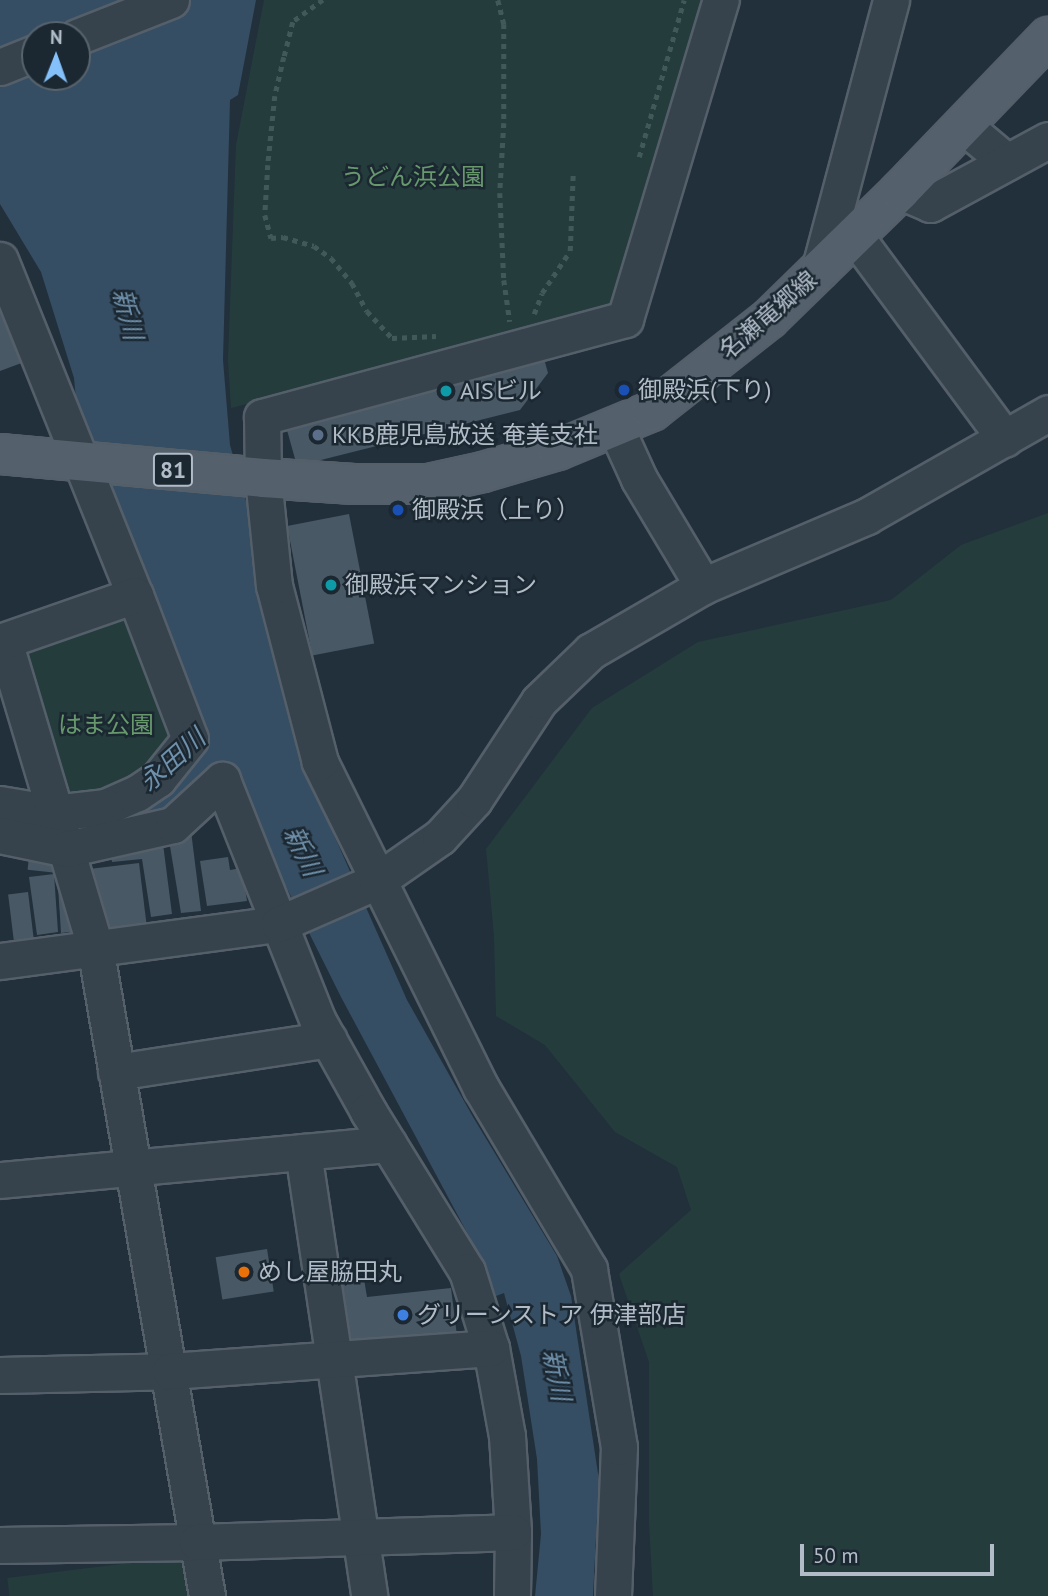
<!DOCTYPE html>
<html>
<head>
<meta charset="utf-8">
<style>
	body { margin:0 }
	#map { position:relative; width:1048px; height:1596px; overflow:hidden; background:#22303c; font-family:"PT Sans","Noto Sans JP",sans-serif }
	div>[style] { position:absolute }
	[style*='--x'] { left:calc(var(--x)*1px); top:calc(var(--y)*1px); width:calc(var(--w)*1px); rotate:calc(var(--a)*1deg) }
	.green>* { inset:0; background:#243d3c; transform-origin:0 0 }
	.water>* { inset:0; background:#354e63 }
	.building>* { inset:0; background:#485865; transform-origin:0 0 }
	.path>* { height:4.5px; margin-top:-2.25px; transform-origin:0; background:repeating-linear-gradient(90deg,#425959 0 5px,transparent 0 10px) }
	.roads { filter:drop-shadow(2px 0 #545f6a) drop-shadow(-2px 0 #545f6a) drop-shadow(0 2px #545f6a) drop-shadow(0 -2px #545f6a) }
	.minor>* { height:35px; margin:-17.5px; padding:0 17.5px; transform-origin:17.5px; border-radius:17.5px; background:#36424c }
	.major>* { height:38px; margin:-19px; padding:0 19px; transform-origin:19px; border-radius:19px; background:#54616c }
	.dots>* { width:19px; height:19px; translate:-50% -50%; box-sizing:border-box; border:4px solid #1b2731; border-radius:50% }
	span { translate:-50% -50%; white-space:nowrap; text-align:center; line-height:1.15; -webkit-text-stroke:5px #1b2731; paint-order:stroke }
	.shield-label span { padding:2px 5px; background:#1b2731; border:2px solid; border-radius:5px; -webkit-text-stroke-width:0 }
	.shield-label { font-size:23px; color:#b1bcc8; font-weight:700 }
	.park-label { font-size:24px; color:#67996d }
	.street-label { font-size:24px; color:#b1bcc8 }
	.poi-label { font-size:24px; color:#b1bcc8 }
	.left { translate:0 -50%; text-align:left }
	.water-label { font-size:26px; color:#7091ab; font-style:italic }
	.north { position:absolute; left:21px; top:21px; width:70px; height:70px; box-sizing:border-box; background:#1b2731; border:2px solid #57636d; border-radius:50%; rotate:1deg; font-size:19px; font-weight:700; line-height:28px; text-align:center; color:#b1bcc8 }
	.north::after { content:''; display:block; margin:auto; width:24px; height:32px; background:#84c0fa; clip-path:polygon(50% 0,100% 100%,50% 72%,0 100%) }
	.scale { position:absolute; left:800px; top:1544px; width:194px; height:32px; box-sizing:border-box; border:4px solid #b1bcc8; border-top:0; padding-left:9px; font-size:21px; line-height:24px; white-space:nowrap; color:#b1bcc8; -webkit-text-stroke:5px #1b2731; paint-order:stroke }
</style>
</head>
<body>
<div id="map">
	<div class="green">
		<i style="clip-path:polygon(264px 0,703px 0,611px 308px,231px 408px,228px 360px,236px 145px)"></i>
		<i style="clip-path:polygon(1048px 513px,1048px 1596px,653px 1596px,649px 1522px,649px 1362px,619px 1274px,691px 1210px,677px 1167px,615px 1132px,545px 1045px,496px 1016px,494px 936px,486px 849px,592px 708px,698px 642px,891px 600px,961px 545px)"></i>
		<i style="clip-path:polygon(128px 608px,180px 735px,157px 771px,71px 807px,17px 650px)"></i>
		<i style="left:186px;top:1556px;width:40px;height:180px;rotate:83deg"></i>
	</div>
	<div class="water">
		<i style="clip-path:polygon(evenodd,0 0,256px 0,238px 95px,230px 100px,223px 360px,230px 445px,250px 515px,306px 772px,407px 1000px,473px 1117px,557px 1256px,571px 1296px,599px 1480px,593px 1596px,535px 1596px,541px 1534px,537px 1459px,521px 1356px,504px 1293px,496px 1296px,479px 1255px,341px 997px,224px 762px,177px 809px,53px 841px,79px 816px,202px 730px,79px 431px,74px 378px,41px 272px,0 204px,0 0,35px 35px,77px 35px,77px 77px,35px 77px,35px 35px)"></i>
	</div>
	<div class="building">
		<i style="clip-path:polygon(0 269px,35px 358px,0 371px)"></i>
		<i style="clip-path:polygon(539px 341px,548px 373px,520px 410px,297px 466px,282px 412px)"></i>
		<i style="left:349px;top:514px;width:132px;height:63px;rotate:79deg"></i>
		<i style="clip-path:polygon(190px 823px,201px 911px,181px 913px,168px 834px)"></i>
		<i style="clip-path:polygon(162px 836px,172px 914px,151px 917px,142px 859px,112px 862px,110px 846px)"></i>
		<i style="left:30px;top:847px;width:28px;height:23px;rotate:6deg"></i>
		<i style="clip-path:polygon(228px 857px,230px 870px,242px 868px,247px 901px,207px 906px,200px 861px)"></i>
		<i style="left:139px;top:863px;width:62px;height:48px;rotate:83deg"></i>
		<i style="clip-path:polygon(54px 874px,58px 932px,37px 935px,29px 877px)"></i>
		<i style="clip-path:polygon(71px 885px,77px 931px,61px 933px,58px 886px)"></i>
		<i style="left:28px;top:892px;width:46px;height:20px;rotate:83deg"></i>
		<i style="left:267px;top:1249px;width:43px;height:52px;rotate:81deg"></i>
		<i style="clip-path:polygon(364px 1279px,367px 1297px,451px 1288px,457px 1336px,349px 1346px,338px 1283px)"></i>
	</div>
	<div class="path">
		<i style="--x:323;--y:0;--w:37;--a:144"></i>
		<i style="--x:293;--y:22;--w:36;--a:104"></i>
		<i style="--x:284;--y:57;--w:40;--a:103"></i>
		<i style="--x:275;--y:96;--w:69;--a:95.8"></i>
		<i style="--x:268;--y:165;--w:50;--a:93.4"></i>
		<i style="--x:265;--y:215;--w:24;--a:75"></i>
		<i style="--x:271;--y:238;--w:12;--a:-5"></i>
		<i style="--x:283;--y:237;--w:32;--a:16"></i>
		<i style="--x:314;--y:246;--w:21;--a:35"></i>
		<i style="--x:331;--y:258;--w:33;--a:50"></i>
		<i style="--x:352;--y:283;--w:32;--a:62"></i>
		<i style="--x:367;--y:311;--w:37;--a:47"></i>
		<i style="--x:392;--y:338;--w:44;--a:-2.6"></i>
		<i style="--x:498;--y:0;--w:25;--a:76"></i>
		<i style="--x:504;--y:24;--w:99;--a:90"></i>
		<i style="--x:504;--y:123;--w:70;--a:93.3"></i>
		<i style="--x:500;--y:193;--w:87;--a:87.4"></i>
		<i style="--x:504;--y:280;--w:42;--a:81.9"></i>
		<i style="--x:639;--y:157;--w:163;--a:-74"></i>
		<i style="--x:534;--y:314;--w:22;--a:-69"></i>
		<i style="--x:542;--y:293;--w:50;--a:-56.3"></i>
		<i style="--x:570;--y:251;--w:79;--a:-87.8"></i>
	</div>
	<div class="roads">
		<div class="minor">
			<i style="--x:77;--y:37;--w:101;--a:-21.5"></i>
			<i style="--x:0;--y:67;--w:38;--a:-22"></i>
			<i style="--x:964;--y:126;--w:56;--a:39.9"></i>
			<i style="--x:900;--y:191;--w:33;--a:23"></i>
			<i style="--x:930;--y:204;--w:134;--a:-28.5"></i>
			<i style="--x:855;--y:236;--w:252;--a:53.5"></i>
			<i style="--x:0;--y:260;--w:361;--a:68.1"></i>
			<i style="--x:135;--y:595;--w:154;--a:69.1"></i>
			<i style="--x:190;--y:739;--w:51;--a:128.7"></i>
			<i style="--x:158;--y:779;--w:25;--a:146"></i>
			<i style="--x:137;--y:793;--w:34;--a:156"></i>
			<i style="--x:106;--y:807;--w:53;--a:173.5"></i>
			<i style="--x:53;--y:813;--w:54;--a:-170.4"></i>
			<i style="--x:819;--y:271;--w:280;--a:-75.1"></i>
			<i style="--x:615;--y:426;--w:58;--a:65.6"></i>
			<i style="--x:639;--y:479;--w:125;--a:59.1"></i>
			<i style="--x:4;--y:641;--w:319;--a:73.4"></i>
			<i style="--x:95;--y:947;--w:659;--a:80.21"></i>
			<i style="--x:0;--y:642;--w:143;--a:-19.2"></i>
			<i style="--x:0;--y:835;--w:68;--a:11.8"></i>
			<i style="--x:67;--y:849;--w:109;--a:-12.8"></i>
			<i style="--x:173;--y:825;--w:67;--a:-42.6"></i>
			<i style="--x:222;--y:780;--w:259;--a:68.3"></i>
			<i style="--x:318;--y:1021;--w:103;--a:60.9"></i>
			<i style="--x:368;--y:1111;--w:188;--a:58.3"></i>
			<i style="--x:467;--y:1271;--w:81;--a:72.7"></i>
			<i style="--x:491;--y:1348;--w:89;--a:79.7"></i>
			<i style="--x:507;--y:1436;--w:96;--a:86.4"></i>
			<i style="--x:513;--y:1532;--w:64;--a:90.9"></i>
			<i style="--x:0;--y:961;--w:281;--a:-7.6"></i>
			<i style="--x:279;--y:924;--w:107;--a:-23.7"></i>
			<i style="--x:377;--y:881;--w:77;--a:-34.9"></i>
			<i style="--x:440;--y:837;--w:50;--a:-47.4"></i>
			<i style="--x:474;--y:800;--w:118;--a:-56.7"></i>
			<i style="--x:539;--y:701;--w:72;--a:-43.9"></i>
			<i style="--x:591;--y:651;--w:129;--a:-30.1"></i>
			<i style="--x:703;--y:586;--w:178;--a:-23.1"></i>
			<i style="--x:867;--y:516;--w:208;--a:-29.6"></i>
			<i style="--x:116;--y:1072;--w:215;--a:-8.8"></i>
			<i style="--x:303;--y:1152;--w:449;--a:81.5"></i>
			<i style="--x:0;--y:1180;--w:390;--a:-5.3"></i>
			<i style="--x:0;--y:1375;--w:170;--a:-1.3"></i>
			<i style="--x:170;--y:1371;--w:322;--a:-4.1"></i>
			<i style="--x:0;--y:1545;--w:197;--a:-0.9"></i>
			<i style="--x:197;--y:1542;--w:316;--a:-1.8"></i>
			<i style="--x:613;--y:1596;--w:149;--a:-87.7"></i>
			<i style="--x:619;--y:1447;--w:181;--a:-99.6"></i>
			<i style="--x:589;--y:1269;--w:211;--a:-120.8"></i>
			<i style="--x:481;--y:1088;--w:364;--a:-116.3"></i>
			<i style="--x:320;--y:762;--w:182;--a:-104.6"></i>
			<i style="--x:274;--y:586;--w:109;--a:-95.8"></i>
			<i style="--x:263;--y:478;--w:61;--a:-90.9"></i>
			<i style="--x:262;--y:417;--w:376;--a:-15.1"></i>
			<i style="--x:625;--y:319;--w:333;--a:-73.3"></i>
		</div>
		<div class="major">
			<i style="--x:0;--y:454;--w:264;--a:5.2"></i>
			<i style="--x:263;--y:478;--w:91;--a:3.8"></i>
			<i style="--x:354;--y:484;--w:74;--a:0"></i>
			<i style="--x:428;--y:484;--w:56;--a:-12.3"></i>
			<i style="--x:483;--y:472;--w:78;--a:-16.3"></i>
			<i style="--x:558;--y:450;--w:102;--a:-22.5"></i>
			<i style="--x:652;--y:411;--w:149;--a:-38.2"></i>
			<i style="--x:769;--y:319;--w:183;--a:-44.3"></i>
			<i style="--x:900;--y:191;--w:214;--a:-46.1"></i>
		</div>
	</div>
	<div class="dots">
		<i style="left:624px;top:390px;background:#1a4fb4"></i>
		<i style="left:446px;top:391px;background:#0f9aa8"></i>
		<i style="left:318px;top:435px;background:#5c6f8a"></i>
		<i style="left:398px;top:510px;background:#1a4fb4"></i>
		<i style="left:331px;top:585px;background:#0f9aa8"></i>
		<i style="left:244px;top:1272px;background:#e8710a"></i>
		<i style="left:403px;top:1315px;background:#3f7fe0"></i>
	</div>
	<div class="shield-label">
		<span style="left:173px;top:470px">81</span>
	</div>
	<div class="park-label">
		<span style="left:413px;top:177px">うどん浜公園</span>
		<span style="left:106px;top:725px">はま公園</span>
	</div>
	<div class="street-label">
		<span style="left:768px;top:315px;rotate:-41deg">名瀬竜郷線</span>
	</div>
	<div class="poi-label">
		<span class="left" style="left:638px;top:390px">御殿浜(下り)</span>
		<span class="left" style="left:460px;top:391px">AISビル</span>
		<span class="left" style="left:332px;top:435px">KKB鹿児島放送 奄美支社</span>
		<span class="left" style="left:412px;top:510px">御殿浜（上り）</span>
		<span class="left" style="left:345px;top:585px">御殿浜マンション</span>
		<span class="left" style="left:258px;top:1272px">めし屋脇田丸</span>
		<span class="left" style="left:417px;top:1315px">グリーンストア 伊津部店</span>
	</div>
	<div class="water-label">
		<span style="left:128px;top:314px;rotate:76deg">新川</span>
		<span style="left:172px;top:760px;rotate:-42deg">永田川</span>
		<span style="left:303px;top:851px;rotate:64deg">新川</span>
		<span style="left:557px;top:1375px;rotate:79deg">新川</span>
	</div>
	<div class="north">N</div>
	<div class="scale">50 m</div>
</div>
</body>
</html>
